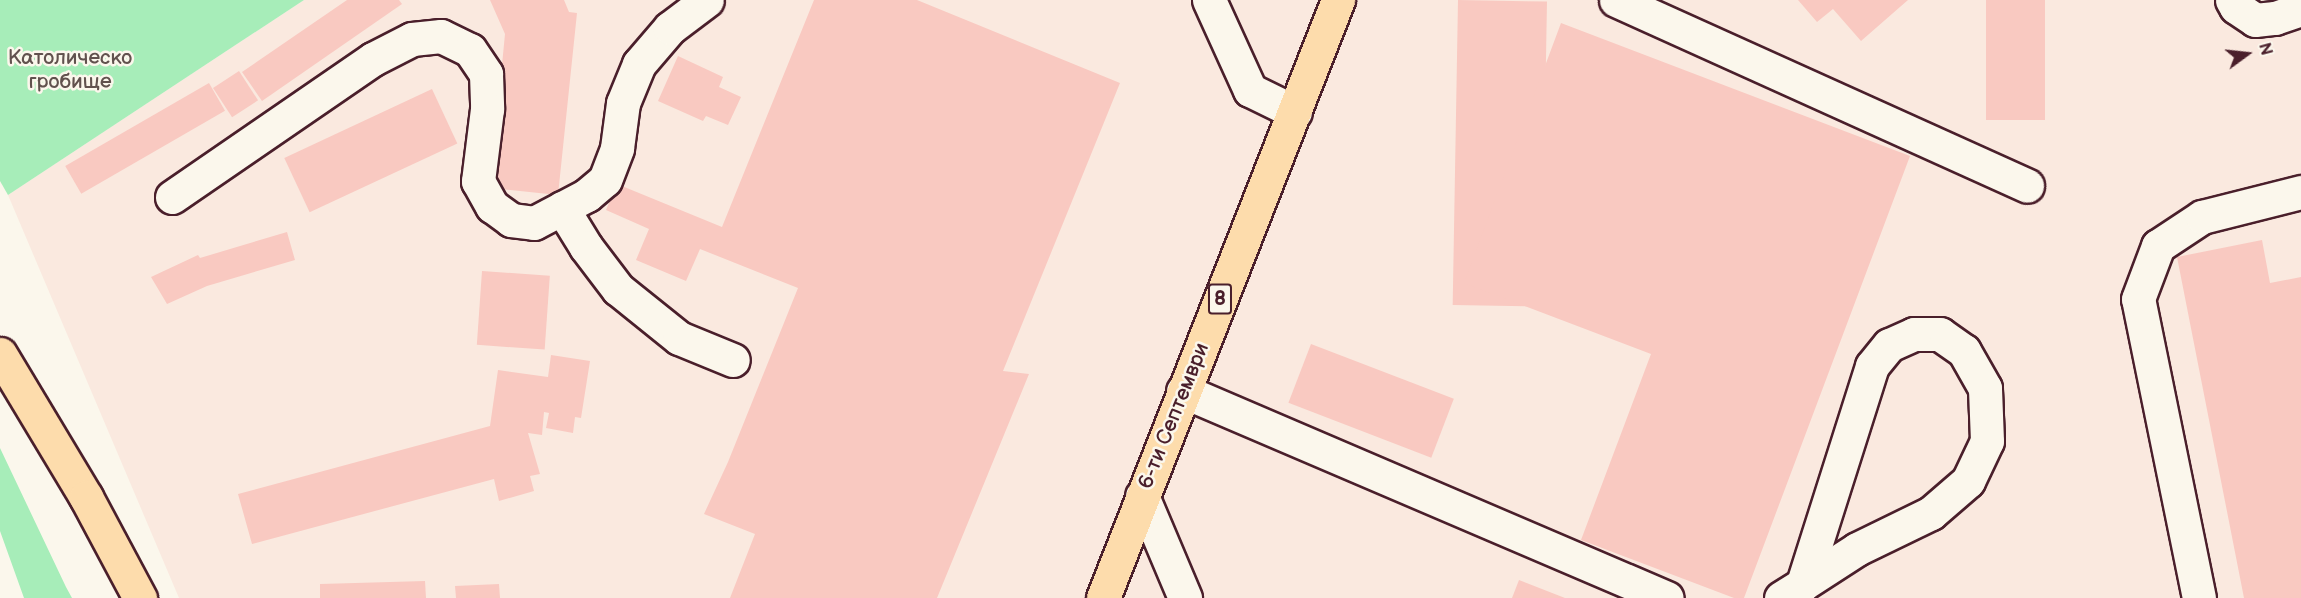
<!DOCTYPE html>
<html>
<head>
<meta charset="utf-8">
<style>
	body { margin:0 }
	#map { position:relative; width:2301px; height:598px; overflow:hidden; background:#fbf7ec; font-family:"Balsamiq Sans",sans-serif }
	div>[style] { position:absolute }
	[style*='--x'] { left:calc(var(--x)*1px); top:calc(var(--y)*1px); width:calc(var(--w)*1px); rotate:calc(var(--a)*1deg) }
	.built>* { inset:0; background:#fae9df }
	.green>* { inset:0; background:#a7edb9 }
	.building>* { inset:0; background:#f9c9c1; transform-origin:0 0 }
	.roads { filter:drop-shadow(2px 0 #4a1f2b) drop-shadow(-2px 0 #4a1f2b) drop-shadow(0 2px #4a1f2b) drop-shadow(0 -2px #4a1f2b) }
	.minor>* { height:33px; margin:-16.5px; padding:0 16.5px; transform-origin:16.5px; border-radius:16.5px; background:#fbf7ec }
	.major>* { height:33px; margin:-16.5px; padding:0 16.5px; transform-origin:16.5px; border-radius:16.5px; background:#fddcac }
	span { translate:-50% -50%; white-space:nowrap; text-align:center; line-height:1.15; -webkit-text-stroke:5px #fbf7ec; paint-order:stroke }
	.shield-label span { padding:2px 4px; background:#fbf7ec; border:2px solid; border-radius:4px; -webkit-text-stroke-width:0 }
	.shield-label { font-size:20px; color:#4a1f2b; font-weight:700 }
	.park-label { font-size:21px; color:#61524e }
	.street-label { font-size:21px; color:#4a1f2b }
	.north { position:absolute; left:2217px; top:24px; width:60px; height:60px; -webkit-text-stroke:4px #fbf7ec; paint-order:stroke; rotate:75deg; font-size:16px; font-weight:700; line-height:24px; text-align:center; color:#4a1f2b }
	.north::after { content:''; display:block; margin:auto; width:21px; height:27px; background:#4a1f2b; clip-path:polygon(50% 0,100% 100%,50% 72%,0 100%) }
</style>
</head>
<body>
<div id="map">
	<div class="built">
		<i style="clip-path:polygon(304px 0,2301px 0,2301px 598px,179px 598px,8px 195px)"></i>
	</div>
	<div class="green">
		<i style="clip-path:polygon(0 0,304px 0,8px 195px,0 181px)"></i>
		<i style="clip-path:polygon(0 448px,66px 587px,72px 598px,24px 598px,0 531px)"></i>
	</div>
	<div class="building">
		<i style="clip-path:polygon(347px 0,399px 0,402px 4px,262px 101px,242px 72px)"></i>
		<i style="clip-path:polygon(490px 0,564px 0,569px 12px,577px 13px,558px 195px,490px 188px,505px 34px)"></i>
		<i style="clip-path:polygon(814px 0,917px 0,1120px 83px,1003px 371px,1029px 374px,937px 598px,730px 598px,755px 534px,704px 514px,728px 462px,798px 288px,700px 249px,686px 281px,636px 260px,649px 229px,606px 210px,617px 184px,722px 227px)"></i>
		<i style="left:1458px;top:0;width:89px;height:305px;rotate:1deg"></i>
		<i style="clip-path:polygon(1798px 0,1908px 0,1861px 41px,1833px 9px,1817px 22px)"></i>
		<i style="left:1986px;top:0;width:59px;height:120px"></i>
		<i style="clip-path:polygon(1561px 23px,1910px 156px,1744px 598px,1734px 598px,1581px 540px,1651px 354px,1464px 283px)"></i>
		<i style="clip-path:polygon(678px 56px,723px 77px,719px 87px,741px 97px,728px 125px,706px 116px,703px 121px,658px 101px)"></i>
		<i style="left:239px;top:71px;width:35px;height:31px;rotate:57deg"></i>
		<i style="left:209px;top:83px;width:32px;height:166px;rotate:60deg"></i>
		<i style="left:432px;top:89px;width:60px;height:163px;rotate:65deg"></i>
		<i style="clip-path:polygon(287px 232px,295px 260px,207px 286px,167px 304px,151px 277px,198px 255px,200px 258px)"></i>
		<i style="clip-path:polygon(2262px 240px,2270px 283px,2301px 277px,2301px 598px,2244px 598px,2177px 257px)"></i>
		<i style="left:482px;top:271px;width:68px;height:74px;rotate:4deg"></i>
		<i style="left:1311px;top:344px;width:153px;height:63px;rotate:21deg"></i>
		<i style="clip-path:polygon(551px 355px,590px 361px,581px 418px,575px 417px,573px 433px,546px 428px,549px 413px,544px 412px,542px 435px,528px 433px,540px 474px,530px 476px,534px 491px,499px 501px,494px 479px,252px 544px,238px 494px,490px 426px,498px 370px,548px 377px)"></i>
		<i style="clip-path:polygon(1519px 580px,1565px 598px,1512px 598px)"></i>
		<i style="clip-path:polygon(425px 581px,426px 598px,320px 598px,320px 584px)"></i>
		<i style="clip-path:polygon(499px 584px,500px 598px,456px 598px,455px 586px)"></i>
	</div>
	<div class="roads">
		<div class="minor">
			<i style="--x:1209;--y:0;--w:99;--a:65.5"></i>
			<i style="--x:1250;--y:90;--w:50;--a:26.1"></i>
			<i style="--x:1616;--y:0;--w:451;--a:24.3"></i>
			<i style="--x:2232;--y:0;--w:8;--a:60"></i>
			<i style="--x:2236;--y:7;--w:23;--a:34"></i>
			<i style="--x:2255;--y:20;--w:20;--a:-6"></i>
			<i style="--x:2275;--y:18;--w:28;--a:-19"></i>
			<i style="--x:172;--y:197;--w:244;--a:-34.5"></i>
			<i style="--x:373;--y:59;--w:44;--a:-27.1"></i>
			<i style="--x:412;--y:39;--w:29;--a:-6"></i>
			<i style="--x:441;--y:36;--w:32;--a:26"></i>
			<i style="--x:470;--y:50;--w:29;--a:56"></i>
			<i style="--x:486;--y:74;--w:35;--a:88"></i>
			<i style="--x:487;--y:109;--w:73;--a:97.1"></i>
			<i style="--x:478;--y:181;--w:29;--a:61"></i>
			<i style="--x:492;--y:206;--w:24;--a:36"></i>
			<i style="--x:511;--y:220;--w:23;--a:7"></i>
			<i style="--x:534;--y:223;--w:60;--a:-27.8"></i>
			<i style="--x:587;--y:195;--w:23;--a:-40"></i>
			<i style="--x:605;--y:180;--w:34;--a:-69"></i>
			<i style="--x:617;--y:148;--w:45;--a:-82.4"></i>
			<i style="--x:623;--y:103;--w:42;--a:-67.7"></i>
			<i style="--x:639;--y:64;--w:48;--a:-49.3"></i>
			<i style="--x:670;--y:28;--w:46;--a:-37.1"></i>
			<i style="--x:562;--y:208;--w:46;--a:58.4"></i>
			<i style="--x:586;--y:247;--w:53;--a:52.7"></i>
			<i style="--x:618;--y:289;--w:78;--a:38.8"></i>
			<i style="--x:679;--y:338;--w:58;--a:22.2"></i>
			<i style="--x:1183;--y:391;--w:526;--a:23.16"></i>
			<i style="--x:1142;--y:496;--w:111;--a:67.1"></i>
			<i style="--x:1781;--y:598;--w:26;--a:-32"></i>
			<i style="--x:1803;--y:584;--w:64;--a:-32.9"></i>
			<i style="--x:1857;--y:549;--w:82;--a:-25.9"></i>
			<i style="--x:1931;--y:513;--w:49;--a:-40.9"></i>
			<i style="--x:1968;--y:481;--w:44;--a:-64.6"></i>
			<i style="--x:1987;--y:441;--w:53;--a:-92.2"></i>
			<i style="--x:1985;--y:388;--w:43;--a:-119.6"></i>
			<i style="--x:1964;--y:351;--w:29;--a:-145"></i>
			<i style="--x:1940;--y:334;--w:26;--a:180"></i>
			<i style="--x:1914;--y:334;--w:27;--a:156"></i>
			<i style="--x:1889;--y:345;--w:27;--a:129"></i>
			<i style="--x:1872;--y:366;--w:229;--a:107.6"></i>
			<i style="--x:2199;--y:598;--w:305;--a:-101.5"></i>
			<i style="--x:2138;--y:299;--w:57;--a:-69.3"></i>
			<i style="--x:2158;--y:246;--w:53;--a:-33.4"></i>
			<i style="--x:2202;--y:217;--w:102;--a:-14.2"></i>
		</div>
		<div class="major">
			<i style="--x:0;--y:354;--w:167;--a:59"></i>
			<i style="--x:86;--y:497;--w:115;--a:61.9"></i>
			<i style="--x:1103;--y:598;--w:643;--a:-68.55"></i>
		</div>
	</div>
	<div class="shield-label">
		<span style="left:1220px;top:299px">8</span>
	</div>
	<div class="park-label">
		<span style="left:70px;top:70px">Католическо<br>гробище</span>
	</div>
	<div class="street-label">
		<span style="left:1174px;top:416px;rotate:-68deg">6-ти Септември</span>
	</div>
	<div class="north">N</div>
</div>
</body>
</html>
